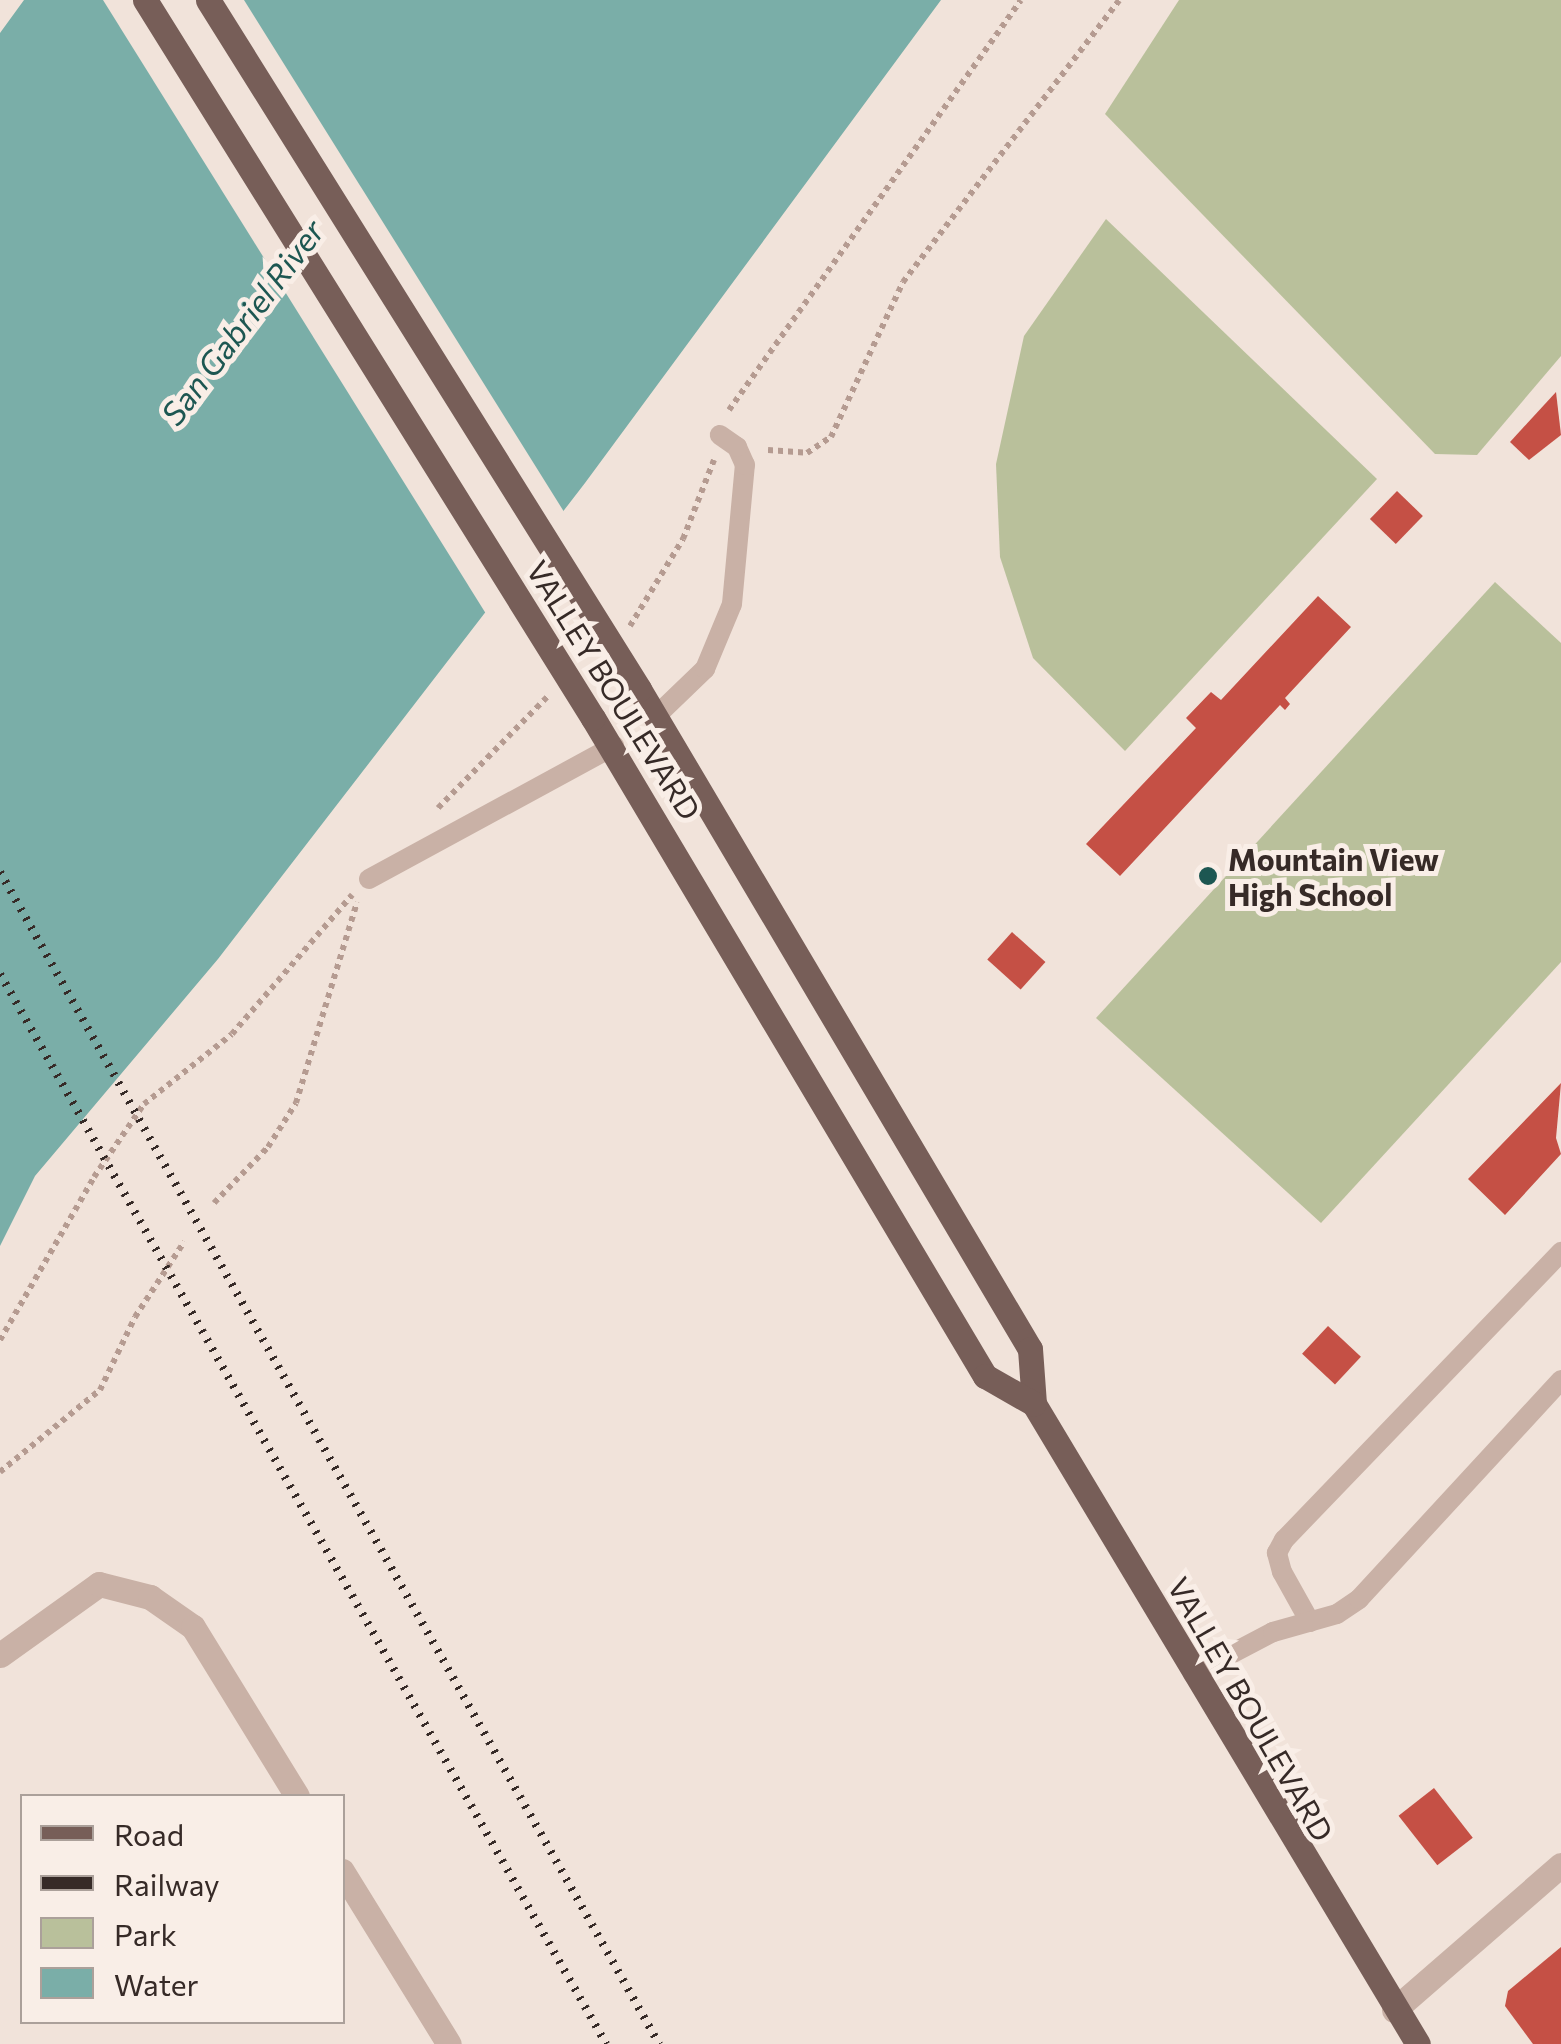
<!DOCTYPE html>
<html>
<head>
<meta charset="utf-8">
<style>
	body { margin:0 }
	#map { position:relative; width:1561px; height:2044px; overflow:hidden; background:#f1e3da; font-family:Commissioner,sans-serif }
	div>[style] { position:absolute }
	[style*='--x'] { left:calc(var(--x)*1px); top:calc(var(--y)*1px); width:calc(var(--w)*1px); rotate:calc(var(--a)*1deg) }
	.green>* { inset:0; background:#b9c09b }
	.water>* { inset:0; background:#7aaea8 }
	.pier>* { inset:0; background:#f1e3da }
	.building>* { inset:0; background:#c55045; transform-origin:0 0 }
	.path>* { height:6px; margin-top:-3px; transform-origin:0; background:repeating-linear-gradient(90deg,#b59b91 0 5px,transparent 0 10px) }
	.lane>* { height:20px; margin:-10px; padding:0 10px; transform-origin:10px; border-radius:10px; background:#c9b1a6 }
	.street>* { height:25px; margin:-12.5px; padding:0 12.5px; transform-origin:12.5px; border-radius:12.5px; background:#c9b1a6 }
	.primary>* { height:25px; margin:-12.5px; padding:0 12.5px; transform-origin:12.5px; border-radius:12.5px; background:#775e58 }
	.rail>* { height:8px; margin-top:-4px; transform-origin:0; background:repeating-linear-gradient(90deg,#362a27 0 2.5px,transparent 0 10.5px) }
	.primary-bridge>* { height:25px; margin:-12.5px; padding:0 12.5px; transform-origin:12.5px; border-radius:12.5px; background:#775e58 }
	.dots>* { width:28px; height:28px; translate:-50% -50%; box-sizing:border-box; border:5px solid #f9eee7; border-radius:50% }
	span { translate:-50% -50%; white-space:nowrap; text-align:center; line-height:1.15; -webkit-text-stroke:10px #f9eee7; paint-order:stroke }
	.street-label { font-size:30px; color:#362a27 }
	.poi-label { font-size:30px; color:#362a27; font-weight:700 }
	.left { translate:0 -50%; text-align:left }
	.water-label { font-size:32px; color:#1d5752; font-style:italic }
	.legend { position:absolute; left:20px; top:1794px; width:325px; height:230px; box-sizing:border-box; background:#f9eee7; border:2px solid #aba09a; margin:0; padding:12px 18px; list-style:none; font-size:30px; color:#362a27 }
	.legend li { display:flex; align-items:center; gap:20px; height:50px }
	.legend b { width:50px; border:2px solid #aba09a }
</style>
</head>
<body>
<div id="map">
	<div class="green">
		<i style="clip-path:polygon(1179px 0,1561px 0,1561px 356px,1477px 455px,1435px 454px,1105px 114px)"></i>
		<i style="clip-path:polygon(1106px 219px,1377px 479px,1125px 751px,1033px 658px,1000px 557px,996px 464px,1024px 336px)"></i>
		<i style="clip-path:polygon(1495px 582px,1561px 643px,1561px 962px,1321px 1223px,1096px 1018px)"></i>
	</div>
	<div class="water">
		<i style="clip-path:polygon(24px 0,941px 0,585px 483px,218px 959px,35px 1176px,0 1246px,0 33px)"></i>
	</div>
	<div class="pier">
		<i style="clip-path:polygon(103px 0,244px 0,566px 515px,488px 617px)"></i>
	</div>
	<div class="building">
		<i style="clip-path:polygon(1556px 392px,1561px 435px,1529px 460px,1510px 442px)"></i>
		<i style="left:1397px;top:491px;width:36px;height:39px;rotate:44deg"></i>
		<i style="clip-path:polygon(1318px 596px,1351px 627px,1285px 698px,1290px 704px,1285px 710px,1280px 705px,1120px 876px,1086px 844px,1196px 728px,1186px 718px,1211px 692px,1221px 700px)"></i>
		<i style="left:1012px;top:932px;width:45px;height:37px;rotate:42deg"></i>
		<i style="clip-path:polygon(1561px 1083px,1556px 1138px,1561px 1154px,1505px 1215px,1468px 1179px)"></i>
		<i style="left:1328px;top:1326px;width:45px;height:38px;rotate:43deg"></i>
		<i style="left:1434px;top:1788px;width:63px;height:45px;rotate:52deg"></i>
		<i style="clip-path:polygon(1561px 1947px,1561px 2044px,1533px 2044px,1505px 2006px,1508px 1991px)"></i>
	</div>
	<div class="path">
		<i style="--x:729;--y:410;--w:503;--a:-54.54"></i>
		<i style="--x:768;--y:450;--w:39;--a:4"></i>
		<i style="--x:807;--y:453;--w:29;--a:-34"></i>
		<i style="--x:831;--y:437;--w:171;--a:-65.1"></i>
		<i style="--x:903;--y:282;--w:355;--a:-52.5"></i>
		<i style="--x:630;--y:626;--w:102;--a:-58.7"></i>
		<i style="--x:683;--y:539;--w:85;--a:-68.6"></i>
		<i style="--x:438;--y:808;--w:157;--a:-45.5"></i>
		<i style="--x:214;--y:1203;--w:78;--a:-46"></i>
		<i style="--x:268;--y:1147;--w:52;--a:-57.5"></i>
		<i style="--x:296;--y:1103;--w:210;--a:-73.1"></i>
		<i style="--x:0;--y:1340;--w:188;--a:-60"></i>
		<i style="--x:94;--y:1177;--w:88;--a:-55.6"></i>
		<i style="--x:144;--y:1104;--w:112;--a:-38.5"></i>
		<i style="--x:232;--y:1034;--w:184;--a:-49.2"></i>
		<i style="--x:0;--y:1472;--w:129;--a:-39.4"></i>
		<i style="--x:100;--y:1390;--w:81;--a:-64.4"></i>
		<i style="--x:135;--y:1317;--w:90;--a:-56.8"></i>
	</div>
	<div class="lane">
		<i style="--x:654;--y:718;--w:71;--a:-43.9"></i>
		<i style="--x:705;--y:669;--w:70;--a:-67.4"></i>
		<i style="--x:732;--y:604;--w:140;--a:-84.7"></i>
		<i style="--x:745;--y:465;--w:20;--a:-114"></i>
		<i style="--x:737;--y:447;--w:21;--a:-145"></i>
		<i style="--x:369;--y:879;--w:279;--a:-28.5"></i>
		<i style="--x:1310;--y:1622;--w:57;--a:-119.2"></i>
		<i style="--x:1282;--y:1572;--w:20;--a:-105"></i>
		<i style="--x:1277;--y:1553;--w:15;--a:-62"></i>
		<i style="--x:1284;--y:1540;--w:400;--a:-46.1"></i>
		<i style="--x:1193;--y:1674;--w:90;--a:-27.7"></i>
		<i style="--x:1273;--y:1632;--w:66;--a:-15.7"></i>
		<i style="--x:1337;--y:1614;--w:27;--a:-34"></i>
		<i style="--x:1359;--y:1599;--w:298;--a:-47.3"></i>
	</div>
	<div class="street">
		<i style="--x:0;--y:1655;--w:122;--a:-35.6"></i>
		<i style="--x:99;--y:1584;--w:53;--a:14.3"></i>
		<i style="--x:150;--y:1597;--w:52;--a:34.9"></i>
		<i style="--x:193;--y:1627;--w:198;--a:58.4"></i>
		<i style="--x:342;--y:1871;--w:203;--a:58.3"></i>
		<i style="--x:1394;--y:2010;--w:221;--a:-41"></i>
	</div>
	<div class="primary">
		<i style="--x:639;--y:689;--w:767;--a:59.36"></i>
		<i style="--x:1030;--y:1349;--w:55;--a:85.8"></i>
		<i style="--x:1034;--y:1404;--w:746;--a:59.04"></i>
		<i style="--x:593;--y:718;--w:766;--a:59.22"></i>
		<i style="--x:985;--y:1376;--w:56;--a:29.7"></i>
	</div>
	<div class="rail">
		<i style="--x:0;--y:872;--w:1345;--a:60.65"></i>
		<i style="--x:0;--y:974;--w:1230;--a:60.47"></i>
	</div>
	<div class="primary-bridge">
		<i style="--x:145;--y:0;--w:846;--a:58.04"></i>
		<i style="--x:208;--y:0;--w:813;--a:57.97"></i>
	</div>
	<div class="dots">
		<i style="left:1208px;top:876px;background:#1d5752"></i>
	</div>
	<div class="street-label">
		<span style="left:614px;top:690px;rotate:58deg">VALLEY BOULEVARD</span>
		<span style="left:1251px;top:1709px;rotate:60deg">VALLEY BOULEVARD</span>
	</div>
	<div class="poi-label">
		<span class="left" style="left:1228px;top:876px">Mountain View<br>High School</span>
	</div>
	<div class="water-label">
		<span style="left:242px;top:322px;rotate:-53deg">San Gabriel River</span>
	</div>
	<ul class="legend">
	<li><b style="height:12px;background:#775e58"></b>Road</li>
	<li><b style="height:12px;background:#362a27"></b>Railway</li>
	<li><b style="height:28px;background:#b9c09b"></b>Park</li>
	<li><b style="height:28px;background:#7aaea8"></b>Water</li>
	</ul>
</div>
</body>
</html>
